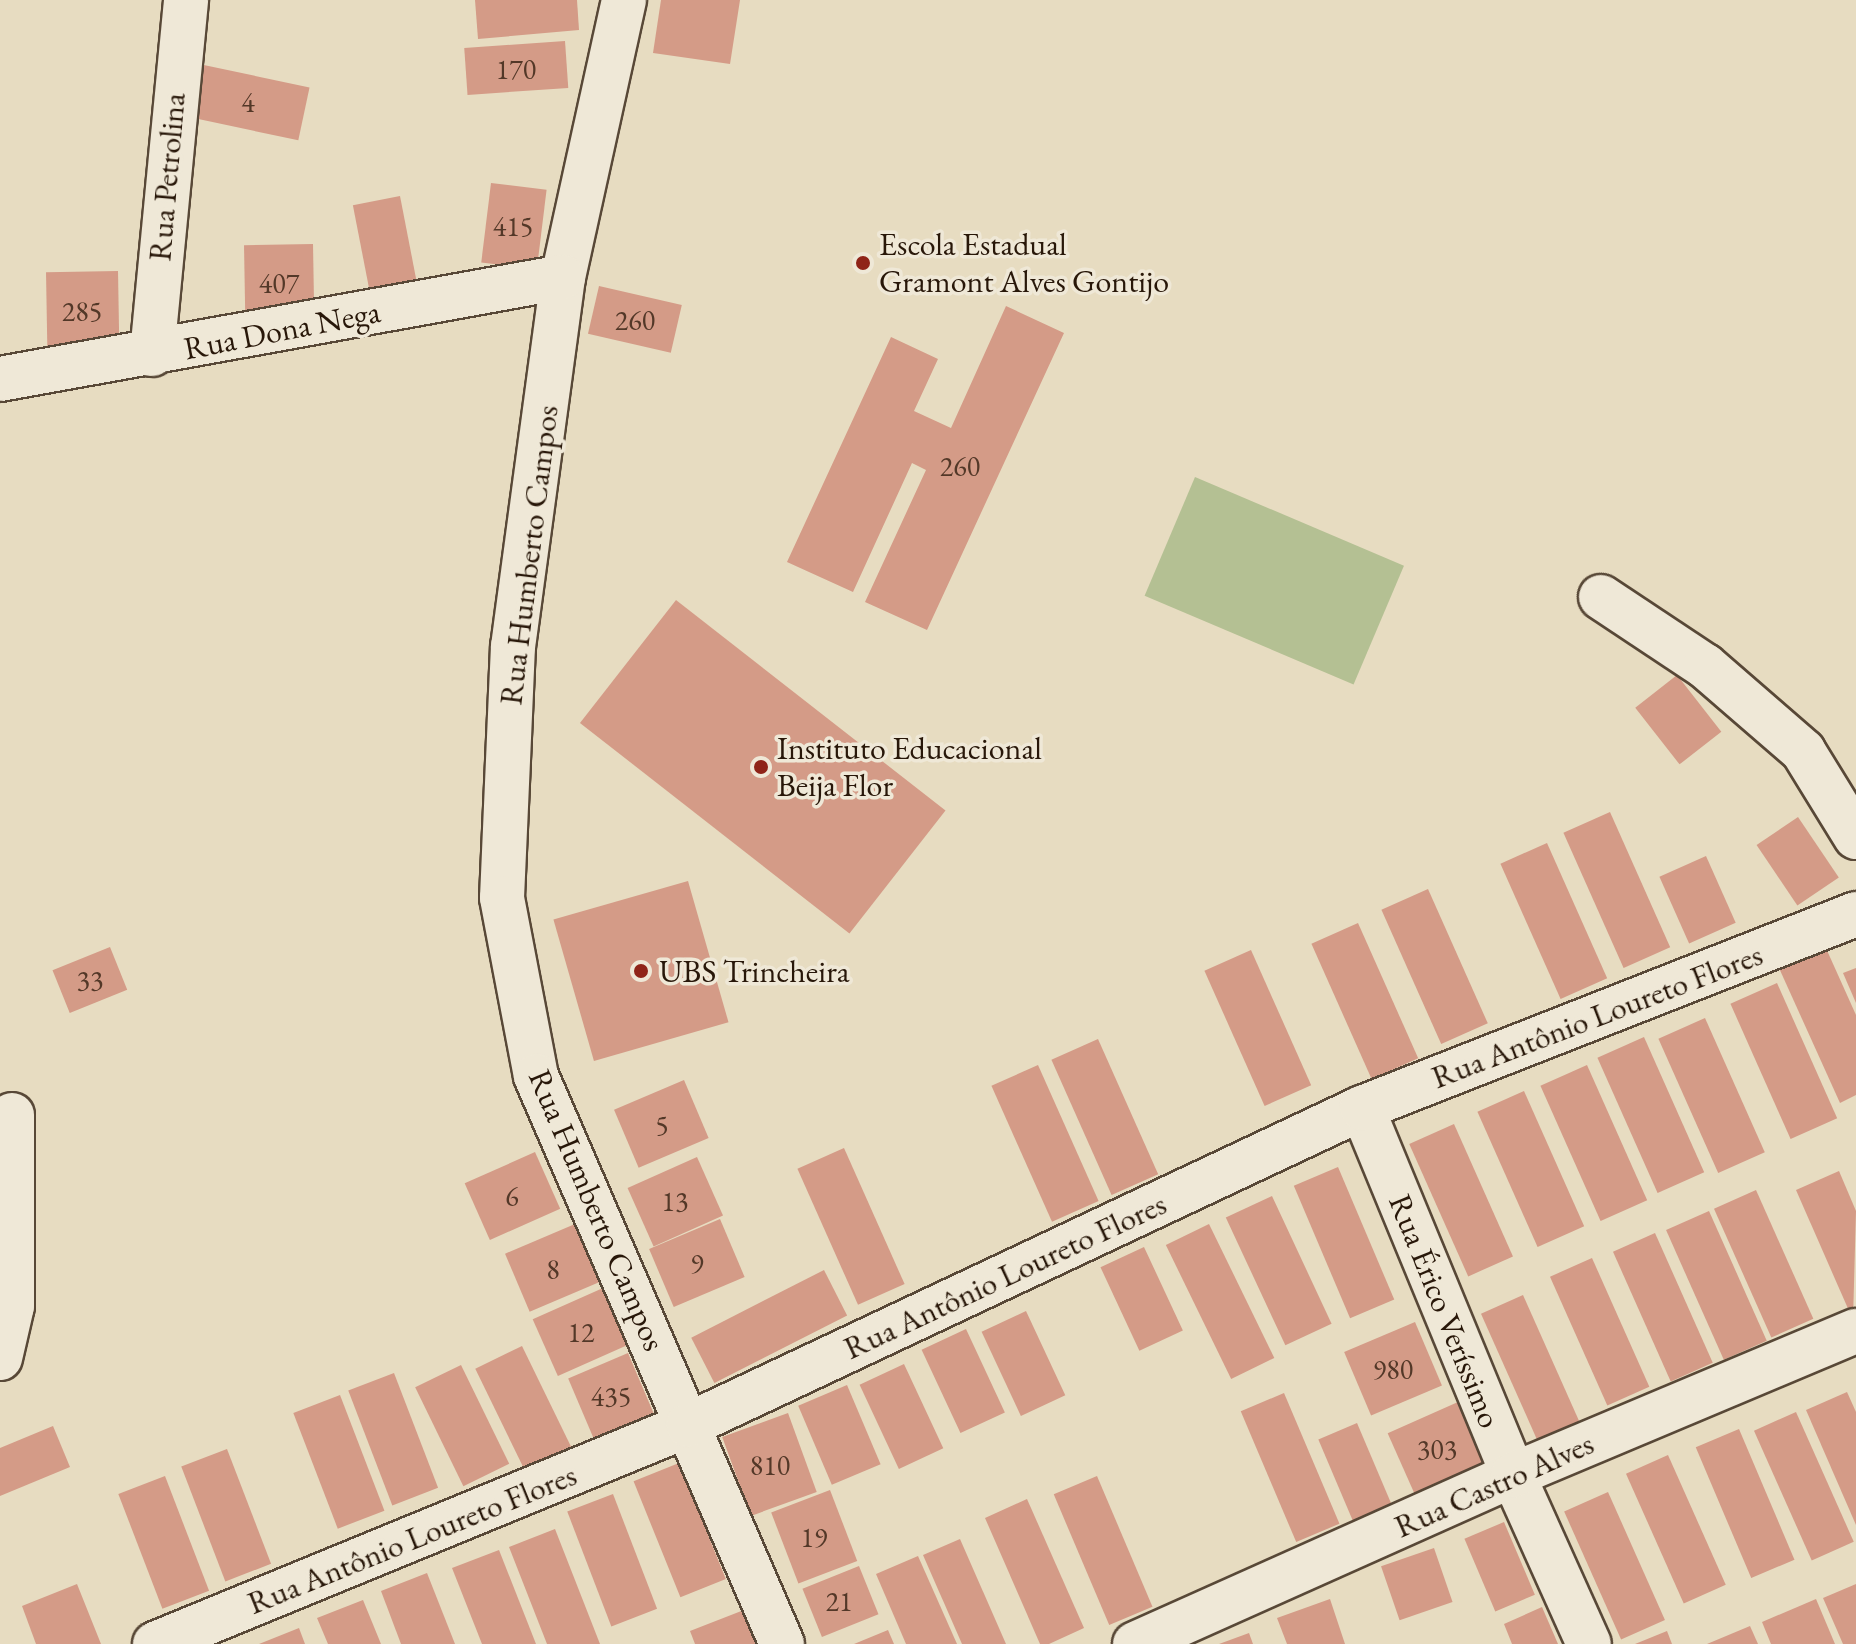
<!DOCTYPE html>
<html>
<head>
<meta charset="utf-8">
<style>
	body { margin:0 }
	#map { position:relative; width:1856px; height:1644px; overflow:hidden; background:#e7dcc1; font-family:"EB Garamond",serif }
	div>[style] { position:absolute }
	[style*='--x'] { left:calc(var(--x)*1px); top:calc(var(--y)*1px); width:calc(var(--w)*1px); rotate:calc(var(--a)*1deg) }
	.green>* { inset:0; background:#b4c093; transform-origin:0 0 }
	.building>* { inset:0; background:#d49b87; transform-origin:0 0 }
	.roads { filter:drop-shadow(2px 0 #584837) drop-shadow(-2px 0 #584837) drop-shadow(0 2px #584837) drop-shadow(0 -2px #584837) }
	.minor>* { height:44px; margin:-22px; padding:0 22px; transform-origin:22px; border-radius:22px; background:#efe8d7 }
	.dots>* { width:22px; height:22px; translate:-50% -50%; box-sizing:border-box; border:4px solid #efe8d7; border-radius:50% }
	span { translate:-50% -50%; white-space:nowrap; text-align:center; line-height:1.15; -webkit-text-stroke:7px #efe8d7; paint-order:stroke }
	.number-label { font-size:28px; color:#533828 }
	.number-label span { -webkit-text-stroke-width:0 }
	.street-label { font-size:32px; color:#281709 }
	.poi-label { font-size:32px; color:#281709 }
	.left { translate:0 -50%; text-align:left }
</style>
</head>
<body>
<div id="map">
	<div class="green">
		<i style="left:1195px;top:477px;width:227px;height:129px;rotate:23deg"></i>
	</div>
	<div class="building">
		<i style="clip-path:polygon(475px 0,577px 0,579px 30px,478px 39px)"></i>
		<i style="clip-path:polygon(661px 0,740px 0,730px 64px,653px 53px)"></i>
		<i style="left:565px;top:41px;width:47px;height:101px;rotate:86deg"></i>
		<i style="left:199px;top:64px;width:113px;height:54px;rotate:12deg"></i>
		<i style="left:491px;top:183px;width:56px;height:80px;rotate:7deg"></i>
		<i style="left:400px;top:196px;width:102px;height:48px;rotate:79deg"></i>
		<i style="left:313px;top:244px;width:76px;height:69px;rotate:89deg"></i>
		<i style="left:118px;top:271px;width:80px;height:72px;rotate:89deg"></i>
		<i style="left:599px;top:286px;width:85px;height:49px;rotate:13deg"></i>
		<i style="clip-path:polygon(1006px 306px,1064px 333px,927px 630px,865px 602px,926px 470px,912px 463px,853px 592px,787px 562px,891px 337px,938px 359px,914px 411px,951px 428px)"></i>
		<i style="left:676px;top:600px;width:342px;height:156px;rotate:38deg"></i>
		<i style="left:1677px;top:675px;width:72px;height:53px;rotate:52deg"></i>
		<i style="left:1610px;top:812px;width:148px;height:51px;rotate:66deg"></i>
		<i style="left:1798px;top:817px;width:73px;height:50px;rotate:56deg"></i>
		<i style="left:1547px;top:843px;width:148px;height:51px;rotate:66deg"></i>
		<i style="left:1706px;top:856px;width:73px;height:51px;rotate:66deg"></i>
		<i style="left:688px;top:881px;width:147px;height:140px;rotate:74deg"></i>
		<i style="left:1428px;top:889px;width:147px;height:51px;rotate:66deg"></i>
		<i style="left:1358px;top:923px;width:148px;height:51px;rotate:66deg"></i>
		<i style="clip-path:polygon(1825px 946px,1856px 1015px,1856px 1095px,1840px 1103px,1779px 968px)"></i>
		<i style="left:110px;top:947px;width:46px;height:62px;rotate:68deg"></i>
		<i style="left:1251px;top:950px;width:148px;height:51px;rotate:66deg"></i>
		<i style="clip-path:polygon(1856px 968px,1856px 1003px,1843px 973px)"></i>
		<i style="left:1777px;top:983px;width:148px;height:51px;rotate:66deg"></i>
		<i style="left:1705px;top:1018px;width:147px;height:51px;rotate:66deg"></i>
		<i style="left:1644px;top:1037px;width:148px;height:51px;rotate:66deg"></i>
		<i style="left:1098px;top:1039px;width:148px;height:51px;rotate:66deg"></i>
		<i style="left:1038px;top:1065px;width:149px;height:51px;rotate:66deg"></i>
		<i style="left:1587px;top:1065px;width:148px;height:51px;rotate:66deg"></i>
		<i style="left:684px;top:1080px;width:63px;height:76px;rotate:67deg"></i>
		<i style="left:1524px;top:1091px;width:148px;height:51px;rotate:66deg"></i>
		<i style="left:1454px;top:1124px;width:145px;height:49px;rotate:66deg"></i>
		<i style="left:844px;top:1148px;width:149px;height:51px;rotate:66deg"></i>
		<i style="left:535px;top:1152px;width:62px;height:77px;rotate:66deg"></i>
		<i style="left:697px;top:1157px;width:64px;height:76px;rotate:66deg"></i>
		<i style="left:1338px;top:1167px;width:144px;height:48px;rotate:67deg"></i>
		<i style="clip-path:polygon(1839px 1171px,1856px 1211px,1853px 1320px,1796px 1190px)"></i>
		<i style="left:1756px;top:1190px;width:141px;height:46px;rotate:66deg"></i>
		<i style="left:1272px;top:1196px;width:141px;height:51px;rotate:65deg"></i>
		<i style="left:1709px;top:1211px;width:142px;height:47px;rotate:66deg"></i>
		<i style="left:720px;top:1219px;width:63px;height:77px;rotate:67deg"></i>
		<i style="left:575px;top:1224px;width:63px;height:76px;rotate:67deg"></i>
		<i style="left:1209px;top:1224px;width:149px;height:48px;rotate:64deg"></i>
		<i style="left:1655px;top:1233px;width:142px;height:46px;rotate:66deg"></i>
		<i style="left:1144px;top:1247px;width:92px;height:48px;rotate:65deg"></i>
		<i style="left:1592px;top:1258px;width:141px;height:46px;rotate:66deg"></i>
		<i style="left:824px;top:1270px;width:51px;height:149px;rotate:63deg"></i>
		<i style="left:603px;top:1288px;width:62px;height:77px;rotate:66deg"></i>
		<i style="left:1523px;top:1295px;width:142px;height:46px;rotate:66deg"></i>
		<i style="left:1026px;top:1311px;width:93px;height:49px;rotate:65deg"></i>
		<i style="left:1415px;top:1322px;width:69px;height:77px;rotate:67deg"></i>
		<i style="left:966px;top:1329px;width:92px;height:49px;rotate:65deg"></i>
		<i style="left:522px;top:1346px;width:112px;height:52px;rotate:64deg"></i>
		<i style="left:628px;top:1353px;width:65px;height:65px;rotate:67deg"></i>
		<i style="left:904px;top:1364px;width:93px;height:49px;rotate:65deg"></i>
		<i style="left:461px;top:1365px;width:110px;height:51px;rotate:64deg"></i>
		<i style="left:394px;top:1373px;width:123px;height:49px;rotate:69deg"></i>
		<i style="left:847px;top:1385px;width:86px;height:53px;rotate:67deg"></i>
		<i style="clip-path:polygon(1847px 1392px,1856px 1412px,1856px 1525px,1806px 1410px)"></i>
		<i style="left:1284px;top:1393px;width:142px;height:47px;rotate:67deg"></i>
		<i style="left:340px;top:1395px;width:124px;height:50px;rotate:69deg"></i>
		<i style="left:1458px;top:1402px;width:68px;height:77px;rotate:66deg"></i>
		<i style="left:1796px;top:1412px;width:142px;height:46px;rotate:66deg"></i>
		<i style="left:788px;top:1413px;width:84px;height:70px;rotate:70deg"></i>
		<i style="left:1357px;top:1423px;width:94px;height:42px;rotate:67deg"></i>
		<i style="clip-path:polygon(53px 1426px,70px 1467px,0 1496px,0 1448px)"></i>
		<i style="left:1739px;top:1429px;width:142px;height:47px;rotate:67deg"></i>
		<i style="left:227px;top:1449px;width:123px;height:49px;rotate:69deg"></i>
		<i style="left:1668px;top:1455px;width:142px;height:46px;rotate:66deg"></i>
		<i style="left:679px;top:1463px;width:125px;height:49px;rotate:68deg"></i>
		<i style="left:165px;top:1476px;width:123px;height:50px;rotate:69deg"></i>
		<i style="left:1097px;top:1476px;width:142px;height:47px;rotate:67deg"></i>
		<i style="left:830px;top:1490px;width:76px;height:63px;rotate:69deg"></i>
		<i style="left:1608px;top:1492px;width:140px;height:48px;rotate:66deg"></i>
		<i style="left:613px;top:1494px;width:123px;height:49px;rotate:69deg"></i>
		<i style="clip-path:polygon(1027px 1499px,1084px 1628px,1049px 1644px,1040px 1644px,985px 1518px)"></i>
		<i style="left:1504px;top:1522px;width:79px;height:43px;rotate:67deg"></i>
		<i style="clip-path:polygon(555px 1529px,600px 1644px,547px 1644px,509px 1547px)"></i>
		<i style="clip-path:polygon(960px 1539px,1006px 1644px,962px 1644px,923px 1555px)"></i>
		<i style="left:1434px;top:1548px;width:57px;height:56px;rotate:71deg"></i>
		<i style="clip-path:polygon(499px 1550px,536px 1644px,482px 1644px,452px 1568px)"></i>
		<i style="clip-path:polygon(918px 1556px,957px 1644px,906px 1644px,876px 1574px)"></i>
		<i style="left:859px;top:1566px;width:52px;height:61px;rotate:68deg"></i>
		<i style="clip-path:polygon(427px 1573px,455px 1644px,401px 1644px,381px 1591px)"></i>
		<i style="clip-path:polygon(77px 1584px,101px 1644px,36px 1644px,22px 1606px)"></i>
		<i style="clip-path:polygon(1856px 1584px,1856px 1644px,1843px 1644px,1823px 1598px)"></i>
		<i style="clip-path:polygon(1330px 1599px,1345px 1644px,1287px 1644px,1277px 1618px)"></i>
		<i style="clip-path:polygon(1816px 1599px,1835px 1644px,1771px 1644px,1762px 1622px)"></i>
		<i style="clip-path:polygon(363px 1600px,381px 1644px,328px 1644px,317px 1618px)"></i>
		<i style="clip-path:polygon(1542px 1607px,1558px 1644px,1512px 1644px,1504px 1624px)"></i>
		<i style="clip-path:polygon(749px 1608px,763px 1644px,695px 1644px,690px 1631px)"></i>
		<i style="clip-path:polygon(1750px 1626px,1758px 1644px,1707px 1644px)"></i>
		<i style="clip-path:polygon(299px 1628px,305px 1644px,259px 1644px)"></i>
		<i style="clip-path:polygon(888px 1630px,894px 1644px,854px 1644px)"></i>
		<i style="clip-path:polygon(1667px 1631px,1672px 1644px,1635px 1644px)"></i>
		<i style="clip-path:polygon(1249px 1633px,1253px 1644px,1219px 1644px)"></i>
	</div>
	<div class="roads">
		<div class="minor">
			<i style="--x:624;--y:0;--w:284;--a:102.4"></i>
			<i style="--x:563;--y:277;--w:372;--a:97.7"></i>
			<i style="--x:513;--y:646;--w:252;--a:92.5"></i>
			<i style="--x:502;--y:898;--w:181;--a:79.2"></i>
			<i style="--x:536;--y:1076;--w:619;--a:66.58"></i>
			<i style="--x:152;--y:354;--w:356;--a:-84.5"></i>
			<i style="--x:0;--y:379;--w:572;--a:-10.27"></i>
			<i style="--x:1601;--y:597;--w:125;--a:33.6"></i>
			<i style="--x:1705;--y:666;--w:130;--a:40.9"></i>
			<i style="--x:1803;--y:751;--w:101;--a:58.4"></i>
			<i style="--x:1362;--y:1108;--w:397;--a:67.6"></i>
			<i style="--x:1513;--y:1475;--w:185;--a:65.8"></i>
			<i style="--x:0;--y:1358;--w:53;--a:-77"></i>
			<i style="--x:12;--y:1306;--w:191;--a:-90"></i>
			<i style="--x:155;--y:1644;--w:576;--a:-22.34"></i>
			<i style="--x:688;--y:1425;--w:745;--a:-25.19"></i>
			<i style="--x:1362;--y:1108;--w:531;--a:-21.44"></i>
			<i style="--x:1135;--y:1644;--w:414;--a:-24.1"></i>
			<i style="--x:1513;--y:1475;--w:372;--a:-22.8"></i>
		</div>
	</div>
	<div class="dots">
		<i style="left:863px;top:263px;background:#8f2418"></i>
		<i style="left:761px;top:767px;background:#8f2418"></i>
		<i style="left:641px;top:971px;background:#8f2418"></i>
	</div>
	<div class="number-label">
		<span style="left:516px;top:69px">170</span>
		<span style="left:248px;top:102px">4</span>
		<span style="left:513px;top:226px">415</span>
		<span style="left:279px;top:283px">407</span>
		<span style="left:82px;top:311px">285</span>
		<span style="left:635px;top:320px">260</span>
		<span style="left:960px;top:466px">260</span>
		<span style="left:90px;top:980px">33</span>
		<span style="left:662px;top:1125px">5</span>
		<span style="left:512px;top:1196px">6</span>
		<span style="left:675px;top:1201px">13</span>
		<span style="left:697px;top:1263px">9</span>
		<span style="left:553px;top:1269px">8</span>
		<span style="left:581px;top:1332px">12</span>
		<span style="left:1393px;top:1369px">980</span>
		<span style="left:611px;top:1396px">435</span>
		<span style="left:1437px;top:1449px">303</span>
		<span style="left:770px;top:1465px">810</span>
		<span style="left:814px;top:1537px">19</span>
		<span style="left:839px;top:1601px">21</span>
	</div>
	<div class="street-label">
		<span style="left:167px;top:177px;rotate:-85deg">Rua Petrolina</span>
		<span style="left:282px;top:330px;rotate:-11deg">Rua Dona Nega</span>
		<span style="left:529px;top:555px;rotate:-83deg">Rua Humberto Campos</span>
		<span style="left:1597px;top:1016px;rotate:-21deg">Rua Antônio Loureto Flores</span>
		<span style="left:597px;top:1210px;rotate:67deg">Rua Humberto Campos</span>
		<span style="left:1005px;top:1276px;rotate:-25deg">Rua Antônio Loureto Flores</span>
		<span style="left:1445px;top:1311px;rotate:68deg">Rua Érico Veríssimo</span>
		<span style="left:1494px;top:1485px;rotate:-24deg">Rua Castro Alves</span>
		<span style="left:412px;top:1539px;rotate:-22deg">Rua Antônio Loureto Flores</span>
	</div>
	<div class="poi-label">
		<span class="left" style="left:879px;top:263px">Escola Estadual<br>Gramont Alves Gontijo</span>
		<span class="left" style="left:777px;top:767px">Instituto Educacional<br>Beija Flor</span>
		<span class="left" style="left:659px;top:971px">UBS Trincheira</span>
	</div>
</div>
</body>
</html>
